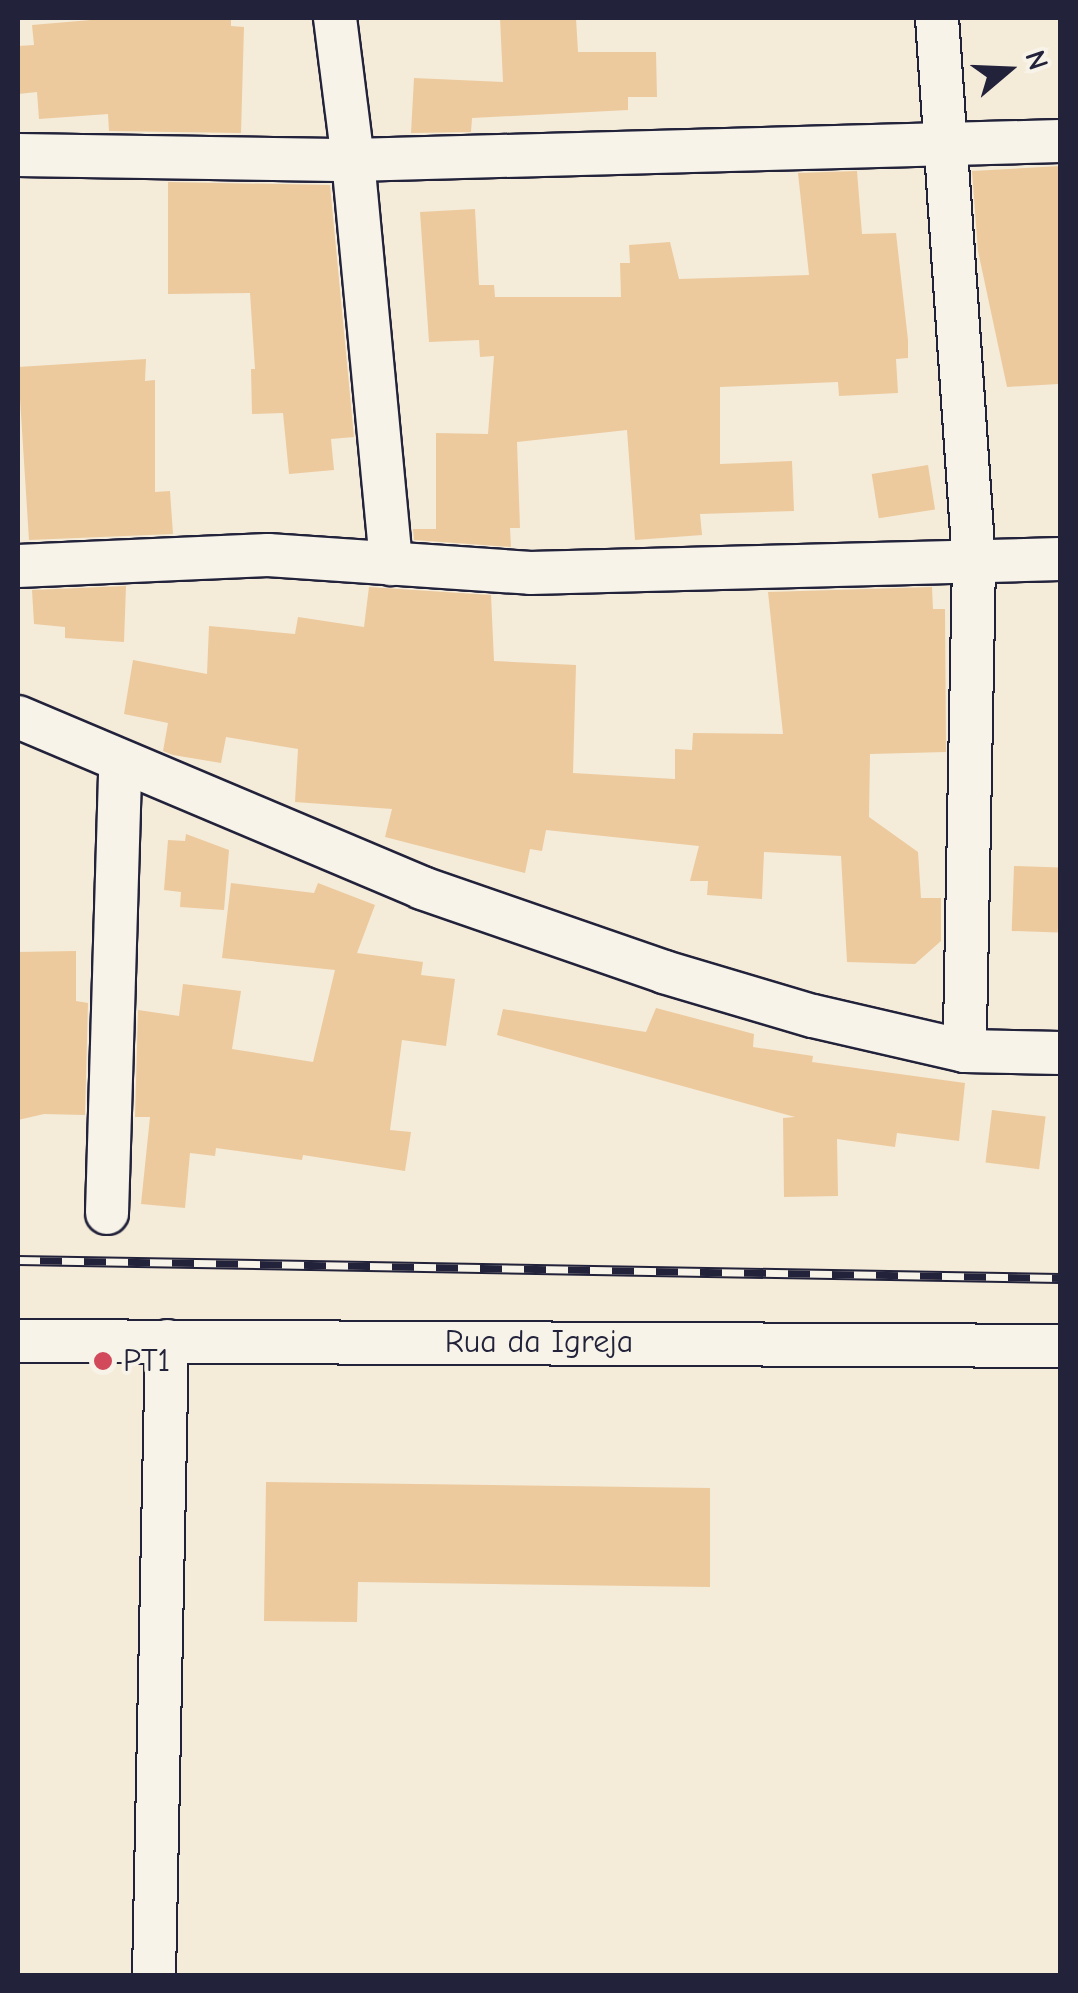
<!DOCTYPE html>
<html>
<head>
<meta charset="utf-8">
<style>
	body { margin:0 }
	#map { position:relative; width:1078px; height:1993px; overflow:hidden; background:#f5ebd9; font-family:"Comic Neue",sans-serif }
	div>[style] { position:absolute }
	[style*='--x'] { left:calc(var(--x)*1px); top:calc(var(--y)*1px); width:calc(var(--w)*1px); rotate:calc(var(--a)*1deg) }
	.building>* { inset:0; background:#ecca9d; transform-origin:0 0 }
	.roads { filter:drop-shadow(2px 0 #22223b) drop-shadow(-2px 0 #22223b) drop-shadow(0 2px #22223b) drop-shadow(0 -2px #22223b) }
	.minor>* { height:42px; margin:-21px; padding:0 21px; transform-origin:21px; border-radius:21px; background:#f7f3e8 }
	.rail>* { height:11px; margin-top:-5.5px; transform-origin:0; background:repeating-linear-gradient(90deg,#f7f3e8 0 22px,#22223b 0 44px); box-sizing:border-box; border-block:2px solid #22223b }
	.dots>* { width:28px; height:28px; translate:-50% -50%; box-sizing:border-box; border:5px solid #f7f3e8; border-radius:50% }
	span { translate:-50% -50%; white-space:nowrap; text-align:center; line-height:1.15; -webkit-text-stroke:8px #f7f3e8; paint-order:stroke }
	.street-label { font-size:32px; color:#22223b }
	.poi-label { font-size:32px; color:#22223b }
	.left { translate:0 -50%; text-align:left }
	.frame { position:absolute; inset:0; border:20px solid #22223b; pointer-events:none }
	.north { position:absolute; left:958px; top:20px; width:100px; height:100px; -webkit-text-stroke:8px #f7f3e8; paint-order:stroke; rotate:71deg; font-size:28px; font-weight:700; line-height:40px; text-align:center; color:#22223b }
	.north::after { content:''; display:block; margin:auto; width:35px; height:45px; background:#22223b; clip-path:polygon(50% 0,100% 100%,50% 72%,0 100%) }
</style>
</head>
<body>
<div id="map">
	<div class="building">
		<i style="clip-path:polygon(114px 18px,231px 18px,231px 26px,244px 27px,241px 133px,109px 131px,108px 114px,39px 119px,37px 92px,18px 94px,18px 46px,34px 45px,32px 25px)"></i>
		<i style="clip-path:polygon(500px 18px,576px 18px,578px 52px,656px 52px,657px 97px,628px 97px,628px 110px,472px 118px,471px 132px,411px 133px,414px 78px,503px 82px)"></i>
		<i style="clip-path:polygon(1060px 166px,1058px 384px,1007px 387px,978px 251px,972px 171px)"></i>
		<i style="clip-path:polygon(857px 171px,862px 234px,896px 233px,908px 340px,908px 358px,896px 359px,898px 393px,839px 396px,838px 382px,720px 387px,720px 464px,792px 461px,794px 511px,700px 514px,702px 535px,635px 540px,627px 430px,517px 442px,520px 528px,510px 528px,511px 547px,414px 540px,413px 529px,436px 529px,436px 433px,488px 434px,494px 356px,480px 357px,479px 340px,429px 342px,420px 212px,475px 209px,479px 285px,494px 285px,495px 297px,621px 297px,620px 263px,630px 263px,629px 245px,670px 242px,679px 279px,809px 275px,798px 173px)"></i>
		<i style="clip-path:polygon(168px 182px,330px 185px,354px 437px,331px 439px,334px 470px,289px 474px,283px 413px,252px 414px,251px 369px,255px 369px,250px 293px,168px 294px)"></i>
		<i style="clip-path:polygon(146px 359px,145px 381px,155px 380px,155px 492px,170px 491px,173px 534px,29px 540px,18px 367px)"></i>
		<i style="left:928px;top:465px;width:45px;height:57px;rotate:81deg"></i>
		<i style="clip-path:polygon(126px 586px,124px 642px,65px 638px,65px 627px,34px 624px,32px 590px)"></i>
		<i style="clip-path:polygon(369px 587px,491px 595px,494px 661px,576px 665px,573px 773px,675px 779px,675px 749px,692px 750px,693px 733px,783px 734px,768px 592px,932px 587px,933px 609px,945px 609px,946px 752px,870px 754px,869px 817px,918px 852px,921px 898px,941px 898px,941px 941px,915px 964px,847px 962px,841px 856px,764px 852px,762px 899px,707px 895px,708px 881px,690px 881px,699px 846px,546px 830px,542px 851px,530px 849px,525px 873px,385px 837px,392px 809px,295px 802px,298px 749px,226px 737px,221px 763px,173px 755px,163px 751px,168px 723px,124px 714px,133px 660px,207px 674px,209px 626px,295px 634px,298px 617px,364px 627px)"></i>
		<i style="clip-path:polygon(186px 834px,229px 850px,224px 910px,180px 907px,181px 892px,164px 890px,168px 840px,185px 841px)"></i>
		<i style="left:1014px;top:866px;width:46px;height:65px;rotate:2deg"></i>
		<i style="clip-path:polygon(231px 883px,314px 893px,318px 883px,375px 905px,357px 953px,423px 962px,421px 975px,455px 979px,446px 1046px,402px 1040px,390px 1130px,411px 1132px,405px 1171px,303px 1155px,302px 1160px,216px 1148px,215px 1156px,190px 1153px,185px 1208px,141px 1204px,150px 1117px,135px 1117px,138px 1010px,179px 1016px,183px 984px,241px 991px,232px 1049px,313px 1062px,335px 970px,222px 958px)"></i>
		<i style="clip-path:polygon(76px 951px,76px 1001px,88px 1003px,85px 1115px,44px 1114px,18px 1120px,18px 952px)"></i>
		<i style="clip-path:polygon(656px 1008px,754px 1034px,753px 1047px,813px 1056px,812px 1062px,965px 1083px,959px 1141px,897px 1133px,895px 1147px,837px 1139px,838px 1196px,784px 1197px,783px 1118px,795px 1117px,497px 1035px,503px 1009px,646px 1032px)"></i>
		<i style="left:992px;top:1110px;width:54px;height:53px;rotate:7deg"></i>
		<i style="clip-path:polygon(266px 1482px,710px 1488px,710px 1587px,358px 1582px,357px 1622px,264px 1621px)"></i>
	</div>
	<div class="roads">
		<div class="minor">
			<i style="--x:335;--y:18;--w:143;--a:82.8"></i>
			<i style="--x:353;--y:160;--w:406;--a:84.6"></i>
			<i style="--x:937;--y:18;--w:545;--a:86.11"></i>
			<i style="--x:974;--y:562;--w:489;--a:91.1"></i>
			<i style="--x:18;--y:155;--w:335;--a:0.9"></i>
			<i style="--x:353;--y:160;--w:707;--a:-1.54"></i>
			<i style="--x:18;--y:566;--w:250;--a:-2.5"></i>
			<i style="--x:268;--y:555;--w:263;--a:3.9"></i>
			<i style="--x:530;--y:573;--w:530;--a:-1.51"></i>
			<i style="--x:18;--y:717;--w:439;--a:22.9"></i>
			<i style="--x:422;--y:888;--w:256;--a:19.1"></i>
			<i style="--x:664;--y:972;--w:155;--a:16.5"></i>
			<i style="--x:813;--y:1016;--w:156;--a:13"></i>
			<i style="--x:965;--y:1051;--w:95;--a:1.2"></i>
			<i style="--x:107;--y:1213;--w:450;--a:-88.3"></i>
			<i style="--x:18;--y:1341;--w:1042;--a:0.27"></i>
			<i style="--x:154;--y:1976;--w:635;--a:-88.83"></i>
		</div>
	</div>
	<div class="rail">
		<i style="--x:18;--y:1260;--w:1042;--a:0.99"></i>
	</div>
	<div class="dots">
		<i style="left:103px;top:1361px;background:#d1495b"></i>
	</div>
	<div class="street-label">
		<span style="left:539px;top:1342px">Rua da Igreja</span>
	</div>
	<div class="poi-label">
		<span class="left" style="left:123px;top:1361px">PT1</span>
	</div>
	<div class="frame"></div>
	<div class="north">N</div>
</div>
</body>
</html>
